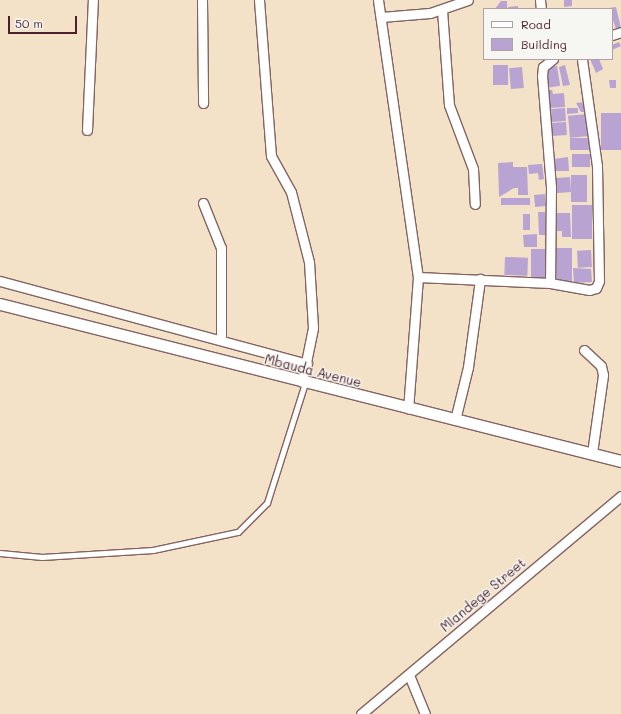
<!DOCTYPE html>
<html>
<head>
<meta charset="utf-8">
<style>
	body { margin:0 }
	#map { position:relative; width:621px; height:714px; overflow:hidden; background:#f3e1c8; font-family:Mali,sans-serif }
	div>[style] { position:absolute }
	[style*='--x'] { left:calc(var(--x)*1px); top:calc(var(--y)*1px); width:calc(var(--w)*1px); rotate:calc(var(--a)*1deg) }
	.building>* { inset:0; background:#b8a3d2; transform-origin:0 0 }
	.roads { filter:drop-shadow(1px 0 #856362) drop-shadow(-1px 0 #856362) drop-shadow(0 1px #856362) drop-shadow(0 -1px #856362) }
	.service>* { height:4.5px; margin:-2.25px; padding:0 2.25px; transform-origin:2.25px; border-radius:2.25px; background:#fff }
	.minor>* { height:9px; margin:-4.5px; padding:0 4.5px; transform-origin:4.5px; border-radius:4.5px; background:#fff }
	.tertiary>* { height:11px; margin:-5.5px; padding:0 5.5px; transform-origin:5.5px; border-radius:5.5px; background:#fff }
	span { translate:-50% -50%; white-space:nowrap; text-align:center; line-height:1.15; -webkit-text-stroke:3px #f6f6f2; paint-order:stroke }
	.street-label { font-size:13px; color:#4a1f2b }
	.legend { position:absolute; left:483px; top:8px; width:130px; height:52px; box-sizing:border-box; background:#f6f6f2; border:1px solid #b1a0a2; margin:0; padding:5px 7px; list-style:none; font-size:12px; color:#4a1f2b }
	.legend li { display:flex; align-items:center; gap:8px; height:20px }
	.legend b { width:20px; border:1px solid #b1a0a2 }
	.scale { position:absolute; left:8px; top:16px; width:69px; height:18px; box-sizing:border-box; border:2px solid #4a1f2b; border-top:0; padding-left:5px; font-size:12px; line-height:14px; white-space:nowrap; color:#4a1f2b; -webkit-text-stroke:3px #f6f6f2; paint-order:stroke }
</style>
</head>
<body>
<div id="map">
	<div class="building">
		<i style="clip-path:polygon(564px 0,572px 0,572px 6px,564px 7px)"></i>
		<i style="clip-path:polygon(501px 1px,507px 1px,507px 9px,495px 9px)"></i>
		<i style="clip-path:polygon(518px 6px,518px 9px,508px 9px,508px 7px)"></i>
		<i style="clip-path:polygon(616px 7px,621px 28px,616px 29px,609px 8px)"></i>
		<i style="clip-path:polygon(619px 42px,621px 46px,612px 50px,612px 45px)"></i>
		<i style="clip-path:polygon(590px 59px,599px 59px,603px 69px,596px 73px)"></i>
		<i style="left:493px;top:65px;width:15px;height:20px"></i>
		<i style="clip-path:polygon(565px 65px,570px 85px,563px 86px,559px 67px)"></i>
		<i style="left:557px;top:66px;width:20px;height:14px;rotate:81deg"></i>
		<i style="left:522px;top:67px;width:21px;height:13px;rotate:85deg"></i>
		<i style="clip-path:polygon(609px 80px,616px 80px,616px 88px,610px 88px)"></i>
		<i style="clip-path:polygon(547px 90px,552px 90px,553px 94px,564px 93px,565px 107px,548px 108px)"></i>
		<i style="clip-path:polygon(585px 102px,586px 112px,581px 112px,576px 103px)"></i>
		<i style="left:565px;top:108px;width:13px;height:14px;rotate:86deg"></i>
		<i style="clip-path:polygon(567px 108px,578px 108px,578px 113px,567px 114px)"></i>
		<i style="left:601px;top:113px;width:20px;height:37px"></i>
		<i style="left:588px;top:114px;width:22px;height:20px;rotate:85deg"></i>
		<i style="left:566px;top:122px;width:13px;height:19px;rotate:86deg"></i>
		<i style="left:592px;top:138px;width:12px;height:22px;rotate:90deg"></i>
		<i style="left:590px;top:154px;width:13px;height:18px;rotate:90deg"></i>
		<i style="clip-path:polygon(568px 157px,569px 171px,555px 171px,554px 159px)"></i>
		<i style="clip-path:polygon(513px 162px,513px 167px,527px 167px,528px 195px,518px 195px,518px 188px,514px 188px,499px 197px,498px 163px)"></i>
		<i style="clip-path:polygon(542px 164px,544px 179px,539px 180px,538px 173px,529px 174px,528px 165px)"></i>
		<i style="left:571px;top:175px;width:16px;height:27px"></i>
		<i style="left:570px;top:177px;width:15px;height:17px;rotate:86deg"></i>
		<i style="left:545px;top:194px;width:12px;height:11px;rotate:85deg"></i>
		<i style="left:530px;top:198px;width:7px;height:29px;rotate:90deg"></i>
		<i style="left:592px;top:205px;width:34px;height:20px;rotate:90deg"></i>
		<i style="clip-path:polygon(538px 212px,545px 212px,545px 235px,539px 235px)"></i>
		<i style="clip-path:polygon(557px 213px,570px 213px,571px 237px,562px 237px,562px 231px,557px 231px)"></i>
		<i style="left:523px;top:214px;width:7px;height:16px"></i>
		<i style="clip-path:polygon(537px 234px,537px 247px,524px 247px,523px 235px)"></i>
		<i style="left:552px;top:248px;width:20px;height:35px"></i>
		<i style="left:531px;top:249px;width:16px;height:31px"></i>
		<i style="left:591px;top:250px;width:17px;height:14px;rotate:87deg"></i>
		<i style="left:505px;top:257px;width:23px;height:18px;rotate:2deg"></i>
		<i style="clip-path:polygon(573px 268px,591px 269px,592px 282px,574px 283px)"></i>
	</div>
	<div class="roads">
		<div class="service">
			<i style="--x:0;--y:553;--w:42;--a:5.4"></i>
			<i style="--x:42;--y:557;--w:111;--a:-3.6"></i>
			<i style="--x:153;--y:550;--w:87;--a:-12"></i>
			<i style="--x:238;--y:532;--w:41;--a:-45"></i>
			<i style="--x:267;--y:503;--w:126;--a:-72.4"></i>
		</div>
		<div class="minor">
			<i style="--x:202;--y:0;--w:103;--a:89.4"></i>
			<i style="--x:259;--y:0;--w:156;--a:85.6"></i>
			<i style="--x:271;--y:156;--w:41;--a:60.9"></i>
			<i style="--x:291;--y:192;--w:72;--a:75.6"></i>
			<i style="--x:309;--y:262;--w:66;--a:86.5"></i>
			<i style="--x:313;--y:328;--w:55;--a:101.5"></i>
			<i style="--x:378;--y:0;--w:280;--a:81.8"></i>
			<i style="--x:418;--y:277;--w:132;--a:94.3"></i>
			<i style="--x:540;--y:0;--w:9;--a:84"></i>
			<i style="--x:442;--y:10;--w:95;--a:85.8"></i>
			<i style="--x:449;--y:105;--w:68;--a:69.4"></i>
			<i style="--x:473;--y:169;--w:35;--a:87"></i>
			<i style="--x:381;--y:17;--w:49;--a:-4.7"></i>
			<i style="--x:430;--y:13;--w:40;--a:-18.9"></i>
			<i style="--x:612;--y:35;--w:9;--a:-18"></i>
			<i style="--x:87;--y:130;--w:130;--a:-87.4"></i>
			<i style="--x:203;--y:203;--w:48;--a:68.2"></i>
			<i style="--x:221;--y:248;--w:92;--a:90"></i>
			<i style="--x:418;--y:277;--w:132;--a:2.6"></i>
			<i style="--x:550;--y:283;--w:40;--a:10"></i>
			<i style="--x:589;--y:290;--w:7;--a:-16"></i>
			<i style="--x:596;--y:288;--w:8;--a:-67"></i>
			<i style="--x:599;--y:281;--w:115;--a:-91"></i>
			<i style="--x:597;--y:166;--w:108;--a:-98"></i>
			<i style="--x:0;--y:281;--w:318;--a:15.1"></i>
			<i style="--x:550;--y:283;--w:96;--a:-89.4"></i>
			<i style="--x:551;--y:187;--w:111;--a:-94.6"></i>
			<i style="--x:542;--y:76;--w:9;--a:-84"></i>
			<i style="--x:543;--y:67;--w:13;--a:-39"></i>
			<i style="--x:584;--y:350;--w:23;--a:43"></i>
			<i style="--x:601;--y:366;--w:9;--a:77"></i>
			<i style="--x:603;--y:375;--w:79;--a:98"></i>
			<i style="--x:455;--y:420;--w:55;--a:-76.2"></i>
			<i style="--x:468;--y:367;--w:89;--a:-82.2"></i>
			<i style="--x:409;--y:675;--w:42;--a:67.7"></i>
			<i style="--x:361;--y:714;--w:339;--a:-40"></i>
		</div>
		<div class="tertiary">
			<i style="--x:0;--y:304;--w:641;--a:14.19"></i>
		</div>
	</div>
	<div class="street-label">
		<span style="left:313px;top:371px;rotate:14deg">Mbauda Avenue</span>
		<span style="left:483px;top:595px;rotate:-40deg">Mlandege Street</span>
	</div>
	<ul class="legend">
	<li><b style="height:5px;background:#fff"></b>Road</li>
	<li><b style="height:11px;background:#b8a3d2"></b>Building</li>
	</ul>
	<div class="scale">50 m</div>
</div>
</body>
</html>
